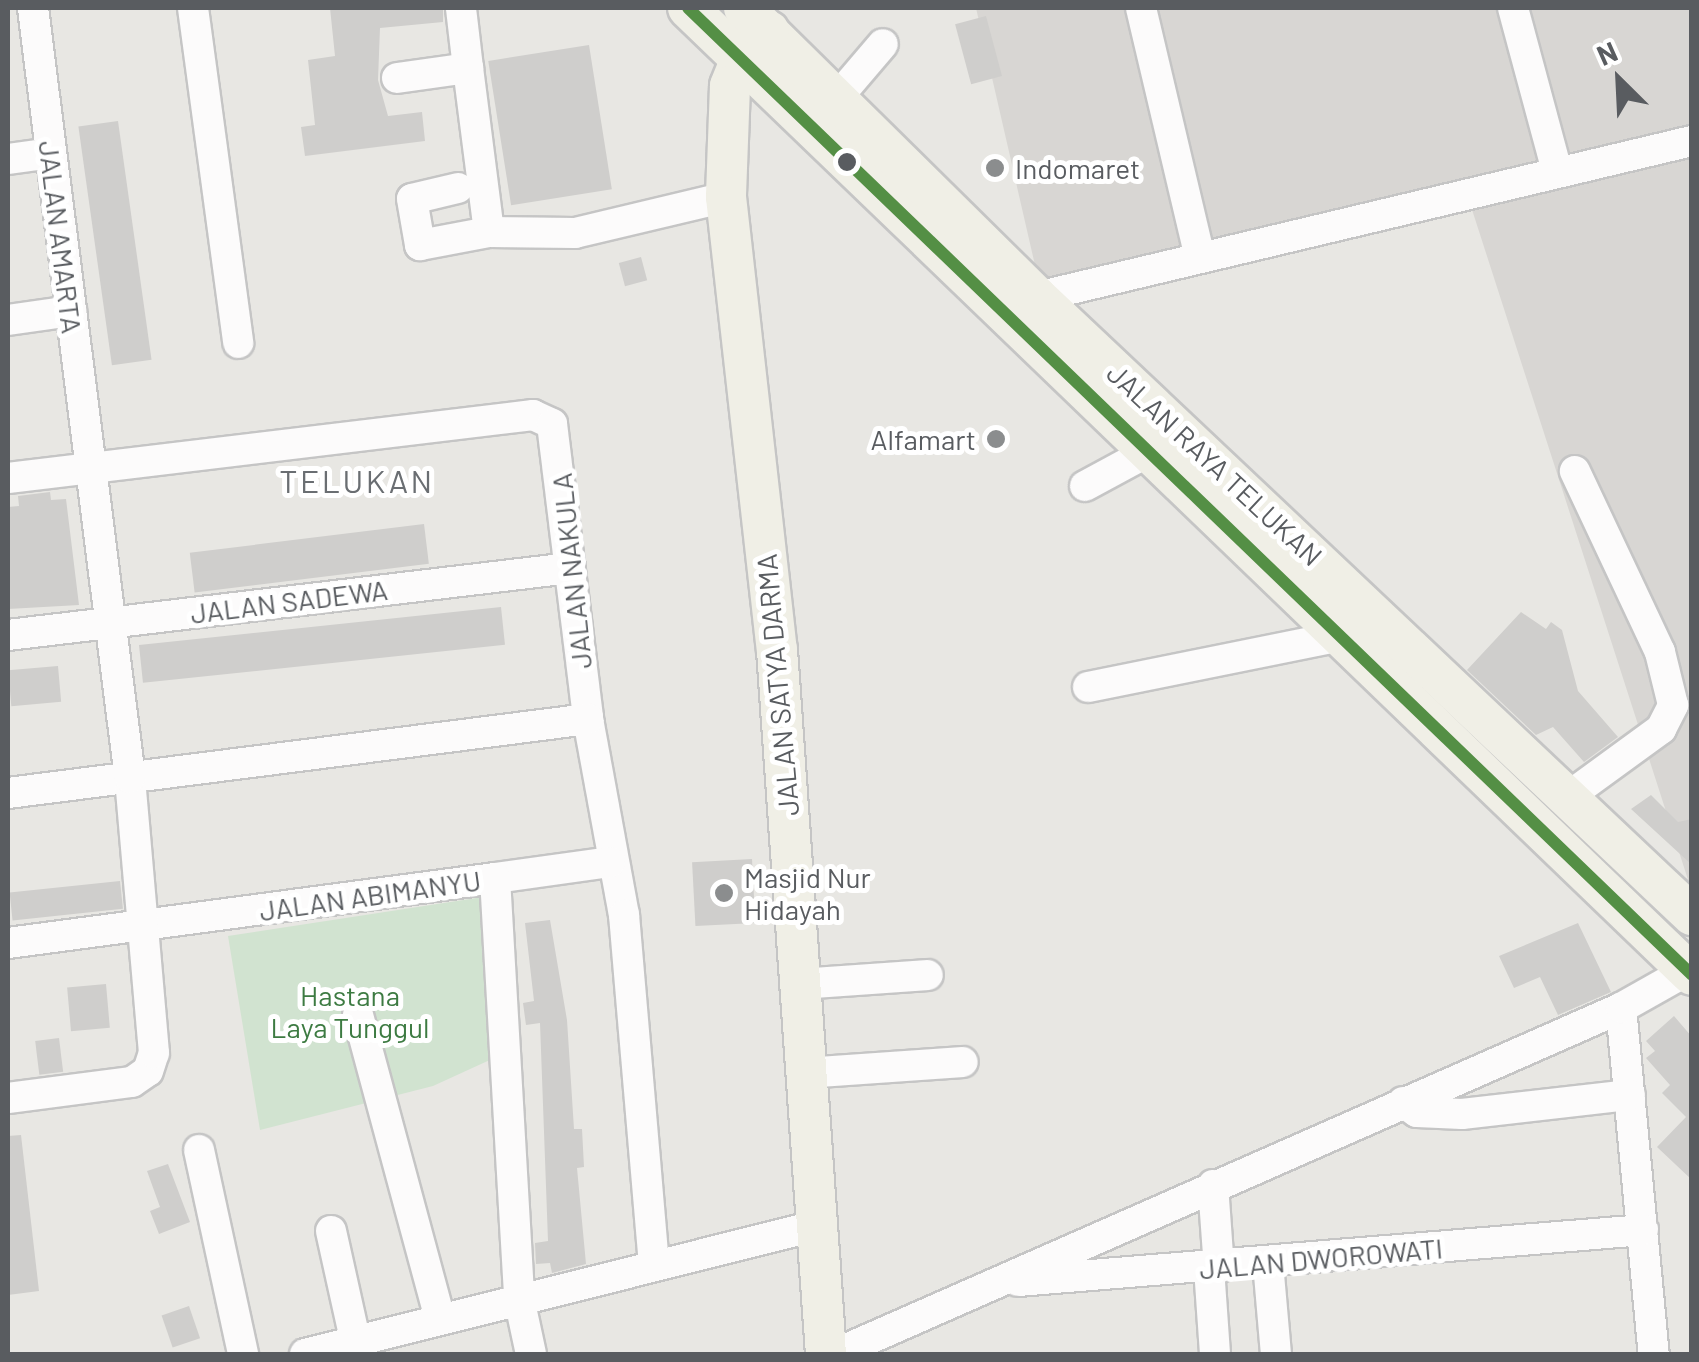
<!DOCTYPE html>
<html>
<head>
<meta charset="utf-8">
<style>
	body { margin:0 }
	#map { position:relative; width:1699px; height:1362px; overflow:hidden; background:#e8e7e3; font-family:Barlow,sans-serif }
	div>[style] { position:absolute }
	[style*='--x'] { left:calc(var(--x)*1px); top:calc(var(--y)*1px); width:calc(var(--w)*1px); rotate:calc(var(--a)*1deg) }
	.industrial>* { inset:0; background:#d8d6d3 }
	.green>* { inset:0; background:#d1e3d0 }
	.building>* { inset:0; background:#cfcecc; transform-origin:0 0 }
	.roads { filter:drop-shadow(2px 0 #c5c5c5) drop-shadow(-2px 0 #c5c5c5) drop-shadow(0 2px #c5c5c5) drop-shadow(0 -2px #c5c5c5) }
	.minor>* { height:30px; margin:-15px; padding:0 15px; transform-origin:15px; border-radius:15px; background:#fcfbfb }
	.major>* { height:40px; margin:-20px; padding:0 20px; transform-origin:20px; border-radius:20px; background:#f0efe6 }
	.bus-1>* { height:12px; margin:-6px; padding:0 6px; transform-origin:6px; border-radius:6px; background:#548f45 }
	.dots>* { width:28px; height:28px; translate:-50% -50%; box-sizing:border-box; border:5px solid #fff; border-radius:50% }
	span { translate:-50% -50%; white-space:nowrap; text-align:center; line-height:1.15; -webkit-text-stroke:10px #fff; paint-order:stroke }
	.poi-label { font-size:28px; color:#595c60 }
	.left { translate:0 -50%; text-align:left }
	.right { translate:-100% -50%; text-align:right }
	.street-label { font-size:28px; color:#595c60 }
	.park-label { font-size:28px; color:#3d7b42 }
	.quarter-label { font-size:32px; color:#6a6e72; letter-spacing:2.5px }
	.frame { position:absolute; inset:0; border:10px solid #595c60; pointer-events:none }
	.north { position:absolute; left:1569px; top:30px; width:100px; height:100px; -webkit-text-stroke:8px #fff; paint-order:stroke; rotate:336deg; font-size:28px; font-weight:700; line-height:40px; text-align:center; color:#595c60 }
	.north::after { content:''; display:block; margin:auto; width:35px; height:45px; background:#595c60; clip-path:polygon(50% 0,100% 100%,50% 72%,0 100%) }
</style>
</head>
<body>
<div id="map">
	<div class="industrial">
		<i style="clip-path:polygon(976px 8px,1691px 8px,1691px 889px,1466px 191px,1040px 287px)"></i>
	</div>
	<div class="green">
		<i style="clip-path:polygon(483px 897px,492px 1059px,433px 1086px,260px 1130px,228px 936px)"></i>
	</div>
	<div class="building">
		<i style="clip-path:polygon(330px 8px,443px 8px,443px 22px,380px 28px,378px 80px,388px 116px,422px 112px,425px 141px,305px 156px,301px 127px,315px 125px,308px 60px,335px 56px)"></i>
		<i style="left:986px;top:16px;width:62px;height:32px;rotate:75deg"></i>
		<i style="left:589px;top:45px;width:146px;height:102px;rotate:81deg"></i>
		<i style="left:118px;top:121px;width:241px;height:40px;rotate:82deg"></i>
		<i style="left:641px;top:257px;width:24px;height:23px;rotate:75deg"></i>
		<i style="clip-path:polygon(50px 492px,51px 500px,66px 499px,79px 605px,8px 609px,8px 507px,19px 506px,18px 496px)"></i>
		<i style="left:424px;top:524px;width:40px;height:236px;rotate:83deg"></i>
		<i style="left:501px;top:607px;width:38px;height:364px;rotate:84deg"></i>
		<i style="clip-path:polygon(1521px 612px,1546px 629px,1551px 622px,1562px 630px,1578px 691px,1618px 737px,1584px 762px,1553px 727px,1536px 735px,1467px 670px)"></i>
		<i style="left:58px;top:666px;width:36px;height:50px;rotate:85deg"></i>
		<i style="clip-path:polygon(1651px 795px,1678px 822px,1692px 819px,1692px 865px,1631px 809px)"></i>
		<i style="left:752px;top:859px;width:64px;height:60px;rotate:87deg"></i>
		<i style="left:120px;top:881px;width:28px;height:111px;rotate:84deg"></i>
		<i style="clip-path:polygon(550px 920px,567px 1020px,574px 1129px,582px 1129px,584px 1167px,577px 1168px,586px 1264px,552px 1273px,550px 1263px,536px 1264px,535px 1243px,548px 1241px,540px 1023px,526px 1025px,523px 1003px,534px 1001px,525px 923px)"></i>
		<i style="clip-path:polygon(1578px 923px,1611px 992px,1558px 1015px,1540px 977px,1514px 988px,1499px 956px)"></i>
		<i style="left:106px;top:984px;width:44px;height:39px;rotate:85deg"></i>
		<i style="clip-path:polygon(1674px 1016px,1692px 1037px,1692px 1180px,1657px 1147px,1686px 1117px,1662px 1093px,1670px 1085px,1646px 1058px,1655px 1051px,1646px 1041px)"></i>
		<i style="left:59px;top:1038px;width:34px;height:24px;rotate:83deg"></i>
		<i style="clip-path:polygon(21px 1135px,39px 1291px,8px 1295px,8px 1136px)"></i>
		<i style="clip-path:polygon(168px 1164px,190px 1222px,159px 1234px,150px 1211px,160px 1207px,147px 1171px)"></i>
		<i style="left:189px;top:1306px;width:34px;height:29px;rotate:71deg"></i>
	</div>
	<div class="roads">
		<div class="minor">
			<i style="--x:193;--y:8;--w:338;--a:82.3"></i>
			<i style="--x:1141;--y:8;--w:256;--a:76.7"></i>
			<i style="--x:1513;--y:8;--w:169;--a:74.9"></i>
			<i style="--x:468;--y:68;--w:165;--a:82.7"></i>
			<i style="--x:397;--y:78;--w:72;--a:-8"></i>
			<i style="--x:468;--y:68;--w:60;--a:-96.7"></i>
			<i style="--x:836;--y:99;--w:72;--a:-49.5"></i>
			<i style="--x:8;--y:159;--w:43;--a:-7.9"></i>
			<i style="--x:458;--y:188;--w:47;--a:166.6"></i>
			<i style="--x:412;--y:199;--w:47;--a:80.1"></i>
			<i style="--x:420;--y:245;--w:70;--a:-10.7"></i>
			<i style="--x:489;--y:232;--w:86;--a:0.7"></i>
			<i style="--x:575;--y:233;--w:155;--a:-13.4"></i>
			<i style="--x:1037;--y:297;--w:673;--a:-13.4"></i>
			<i style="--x:8;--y:320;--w:64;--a:-8.1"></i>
			<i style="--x:8;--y:478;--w:529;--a:-6.84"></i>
			<i style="--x:533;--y:415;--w:21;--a:25"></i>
			<i style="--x:552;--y:424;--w:297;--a:83"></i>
			<i style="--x:588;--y:719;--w:199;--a:79.6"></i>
			<i style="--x:624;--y:915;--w:351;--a:85.1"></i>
			<i style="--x:1085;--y:486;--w:72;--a:-28.4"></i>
			<i style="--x:8;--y:635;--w:566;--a:-6.8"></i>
			<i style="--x:1088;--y:687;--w:252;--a:-11.4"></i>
			<i style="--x:8;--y:793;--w:585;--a:-7.27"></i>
			<i style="--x:1569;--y:796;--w:114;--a:-36.1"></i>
			<i style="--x:1661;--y:729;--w:27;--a:-63"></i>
			<i style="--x:1673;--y:705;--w:55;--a:-103.8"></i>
			<i style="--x:1660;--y:652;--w:200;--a:-115.2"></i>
			<i style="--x:495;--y:878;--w:116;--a:-7.9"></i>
			<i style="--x:8;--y:943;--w:491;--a:-7.6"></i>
			<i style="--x:495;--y:878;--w:421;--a:86.7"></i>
			<i style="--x:519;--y:1298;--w:57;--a:77.9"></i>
			<i style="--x:800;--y:984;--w:128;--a:-4"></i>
			<i style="--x:1621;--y:1008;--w:348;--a:84.6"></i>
			<i style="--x:358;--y:1015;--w:314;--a:74.9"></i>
			<i style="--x:805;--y:1073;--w:158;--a:-4"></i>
			<i style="--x:8;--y:1098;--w:125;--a:-7.4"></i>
			<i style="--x:132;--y:1082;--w:19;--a:-35"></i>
			<i style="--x:148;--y:1071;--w:19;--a:-72"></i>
			<i style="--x:154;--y:1053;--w:276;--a:-95"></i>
			<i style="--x:130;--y:778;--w:776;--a:-97.18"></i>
			<i style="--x:1403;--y:1102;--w:17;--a:36"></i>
			<i style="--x:1417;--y:1112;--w:45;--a:2.5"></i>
			<i style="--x:1462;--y:1114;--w:169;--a:-6.5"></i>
			<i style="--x:199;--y:1150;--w:209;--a:77.8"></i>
			<i style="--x:1213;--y:1185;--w:83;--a:85.9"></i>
			<i style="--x:331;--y:1231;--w:116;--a:77.5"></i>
			<i style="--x:1268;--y:1263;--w:91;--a:85"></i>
			<i style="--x:1209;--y:1268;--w:86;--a:86"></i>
			<i style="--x:1018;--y:1281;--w:627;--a:-4.66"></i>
			<i style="--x:305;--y:1354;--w:526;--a:-14.09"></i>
			<i style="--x:835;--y:1354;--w:859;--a:-23.76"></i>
			<i style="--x:1621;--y:1008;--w:81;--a:-29.4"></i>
		</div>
		<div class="major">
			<i style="--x:688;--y:8;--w:1394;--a:43.92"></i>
			<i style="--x:744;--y:8;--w:412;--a:44.6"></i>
			<i style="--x:1037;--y:297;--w:901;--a:43.34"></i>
			<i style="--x:769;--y:31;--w:42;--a:134"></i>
			<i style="--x:740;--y:61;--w:27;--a:112"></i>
			<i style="--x:730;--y:86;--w:111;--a:92.1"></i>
			<i style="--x:726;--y:197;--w:456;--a:83.6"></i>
			<i style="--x:777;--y:650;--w:706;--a:86.02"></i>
		</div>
	</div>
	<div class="bus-1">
		<i style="--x:688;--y:8;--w:1394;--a:43.92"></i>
	</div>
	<div class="dots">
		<i style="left:847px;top:162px;background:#595c60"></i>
		<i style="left:995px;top:168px;background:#8b8d8e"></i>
		<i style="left:996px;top:439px;background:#8b8d8e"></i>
		<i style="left:724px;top:893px;background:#8b8d8e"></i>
	</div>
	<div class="poi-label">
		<span class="left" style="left:1015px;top:168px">Indomaret</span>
		<span class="right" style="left:976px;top:439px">Alfamart</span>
		<span class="left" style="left:744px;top:893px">Masjid Nur<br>Hidayah</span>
	</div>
	<div class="street-label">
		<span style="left:61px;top:237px;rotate:83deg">JALAN AMARTA</span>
		<span style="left:1215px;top:464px;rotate:43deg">JALAN RAYA TELUKAN</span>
		<span style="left:571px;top:571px;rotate:-96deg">JALAN NAKULA</span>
		<span style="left:289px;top:601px;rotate:-7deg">JALAN SADEWA</span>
		<span style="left:777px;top:685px;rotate:-95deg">JALAN SATYA DARMA</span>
		<span style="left:370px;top:895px;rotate:-8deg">JALAN ABIMANYU</span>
		<span style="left:1321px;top:1258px;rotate:-5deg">JALAN DWOROWATI</span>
	</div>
	<div class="park-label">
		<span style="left:350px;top:1011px">Hastana<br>Laya Tunggul</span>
	</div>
	<div class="quarter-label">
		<span style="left:357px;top:480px">TELUKAN</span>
	</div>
	<div class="frame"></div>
	<div class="north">N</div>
</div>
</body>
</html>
